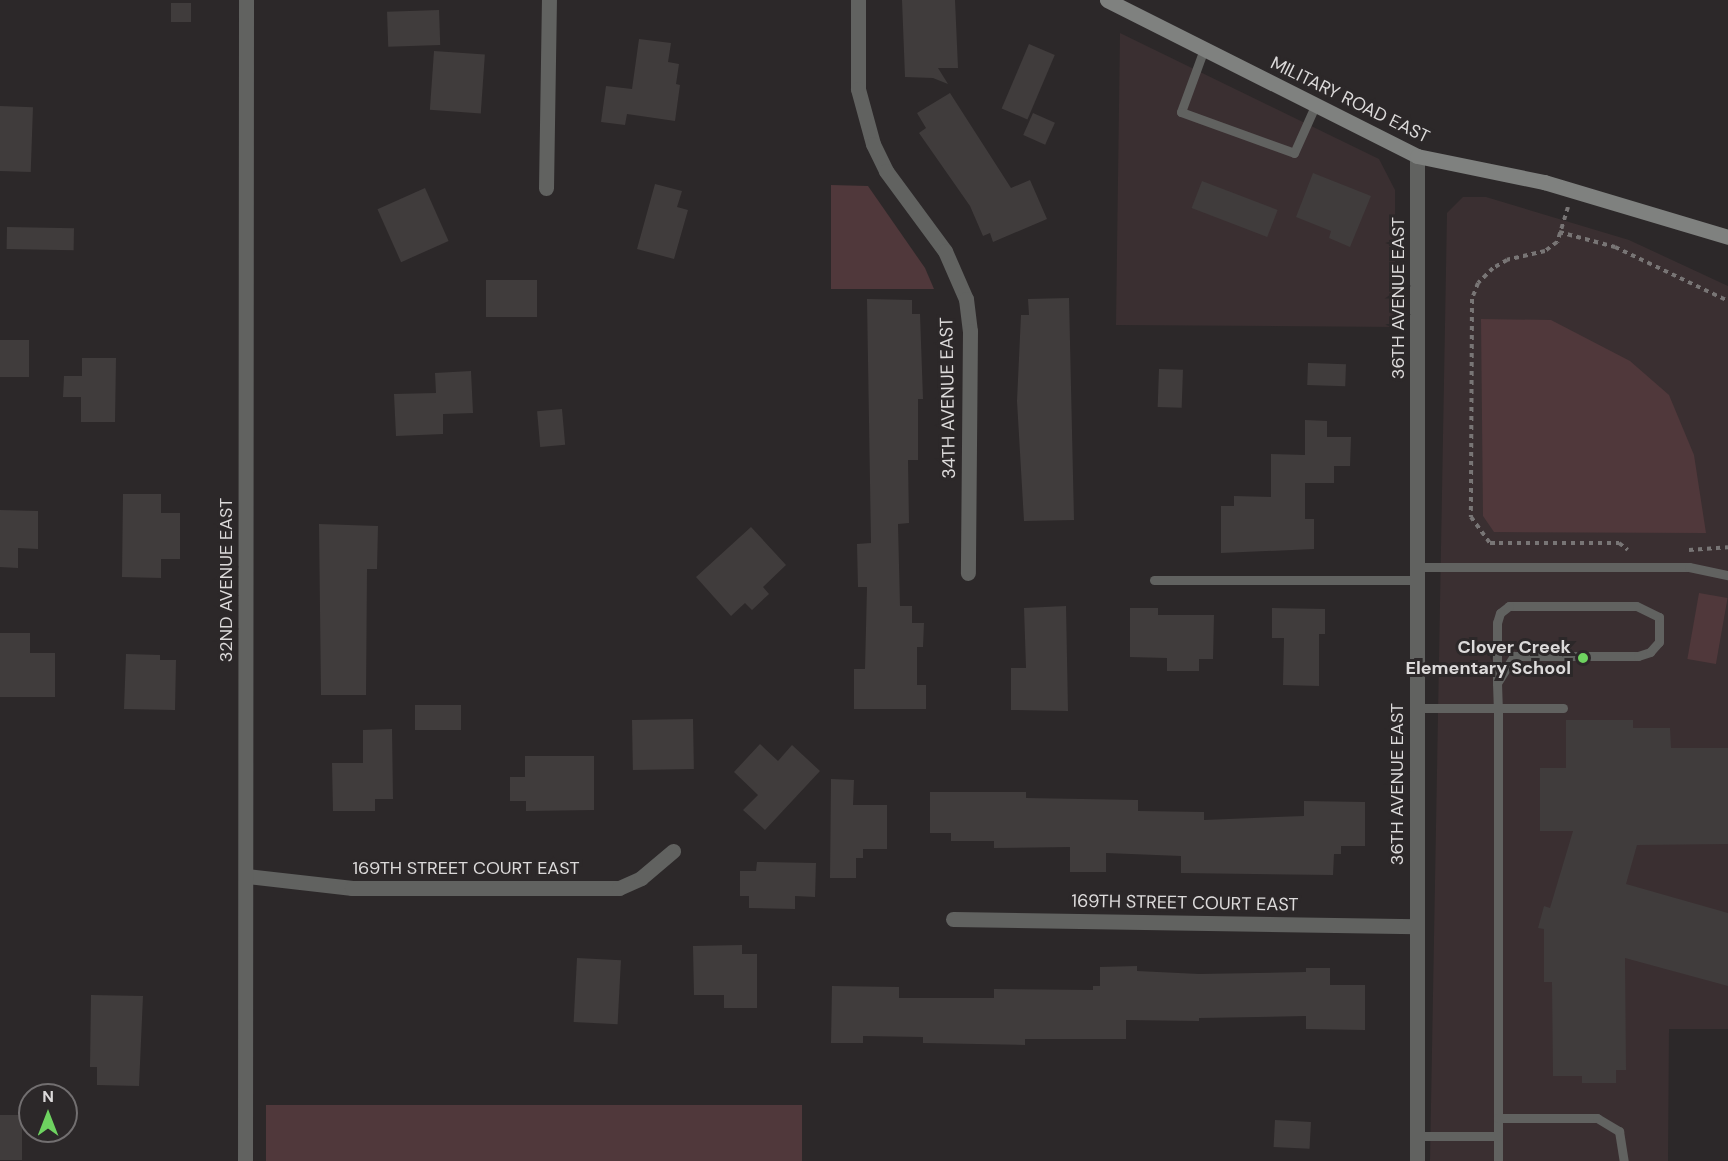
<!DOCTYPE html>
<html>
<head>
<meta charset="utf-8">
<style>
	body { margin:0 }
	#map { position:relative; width:1728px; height:1161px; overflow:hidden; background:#2c2829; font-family:"DM Sans",sans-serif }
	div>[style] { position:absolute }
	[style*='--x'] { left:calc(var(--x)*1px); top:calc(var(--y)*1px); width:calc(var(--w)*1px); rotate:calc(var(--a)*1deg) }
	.built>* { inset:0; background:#3a2f31 }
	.green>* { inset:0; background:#50383b; transform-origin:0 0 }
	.building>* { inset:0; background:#403c3c; transform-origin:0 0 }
	.path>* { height:4px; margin-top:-2px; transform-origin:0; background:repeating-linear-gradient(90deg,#787575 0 4.5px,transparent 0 9px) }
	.lane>* { height:9px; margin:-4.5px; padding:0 4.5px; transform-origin:4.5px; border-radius:4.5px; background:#616260 }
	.street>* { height:15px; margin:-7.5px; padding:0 7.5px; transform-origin:7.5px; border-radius:7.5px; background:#616260 }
	.secondary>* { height:15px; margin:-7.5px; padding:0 7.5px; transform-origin:7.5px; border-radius:7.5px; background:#7f817f }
	.dots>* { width:16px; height:16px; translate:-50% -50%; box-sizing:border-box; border:3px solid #2c2829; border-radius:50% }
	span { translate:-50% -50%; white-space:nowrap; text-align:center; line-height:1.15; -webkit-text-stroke:6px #2c2829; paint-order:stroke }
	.street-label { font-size:18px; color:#dcdada }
	.poi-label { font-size:18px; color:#dcdada; font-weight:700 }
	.right { translate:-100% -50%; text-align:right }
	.north { position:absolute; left:18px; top:1083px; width:60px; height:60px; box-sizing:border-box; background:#2c2829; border:2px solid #726f70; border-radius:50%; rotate:0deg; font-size:16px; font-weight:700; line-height:24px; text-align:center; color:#dcdada }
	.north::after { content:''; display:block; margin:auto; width:21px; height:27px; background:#6ed360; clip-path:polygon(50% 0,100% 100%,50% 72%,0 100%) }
</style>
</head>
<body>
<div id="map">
	<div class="built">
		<i style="clip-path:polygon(1120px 33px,1379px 159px,1395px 190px,1395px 327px,1116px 325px)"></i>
		<i style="clip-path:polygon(1463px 197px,1486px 197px,1629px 240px,1728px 286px,1728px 1029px,1669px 1029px,1668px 1161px,1430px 1161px,1447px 213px)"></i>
	</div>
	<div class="green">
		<i style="clip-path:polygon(831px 185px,868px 186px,925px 268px,934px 289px,831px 289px)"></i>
		<i style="clip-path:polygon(1481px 319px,1551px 320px,1630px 361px,1669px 395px,1694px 455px,1706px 533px,1494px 532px,1483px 516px)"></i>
		<i style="left:1699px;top:593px;width:29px;height:67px;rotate:10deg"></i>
		<i style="left:266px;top:1105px;width:536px;height:56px"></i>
	</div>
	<div class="building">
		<i style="clip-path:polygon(902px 0,955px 0,958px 68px,938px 68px,948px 84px,933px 78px,905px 77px)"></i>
		<i style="left:171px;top:3px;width:20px;height:19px"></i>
		<i style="left:439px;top:10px;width:35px;height:52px;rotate:88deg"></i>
		<i style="clip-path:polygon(639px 39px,671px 43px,668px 62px,679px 64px,676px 84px,680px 85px,675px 121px,627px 114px,625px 125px,601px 122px,606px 86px,632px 89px)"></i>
		<i style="left:1029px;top:44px;width:28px;height:70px;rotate:23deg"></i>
		<i style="left:434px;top:51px;width:51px;height:59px;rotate:4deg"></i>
		<i style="clip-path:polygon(950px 93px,1011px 188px,1030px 180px,1047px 219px,993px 242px,990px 233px,983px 236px,970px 206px,919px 133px,926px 128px,917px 113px)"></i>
		<i style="left:0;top:106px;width:33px;height:65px;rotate:2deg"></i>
		<i style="left:1033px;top:113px;width:24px;height:24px;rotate:24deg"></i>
		<i style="clip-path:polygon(1313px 173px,1371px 196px,1350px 247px,1329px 238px,1331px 231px,1296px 217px)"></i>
		<i style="left:1202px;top:181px;width:81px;height:29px;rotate:21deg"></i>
		<i style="clip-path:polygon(655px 184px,682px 191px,677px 207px,688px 210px,674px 259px,637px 249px)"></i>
		<i style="left:425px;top:188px;width:58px;height:52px;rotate:66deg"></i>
		<i style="left:7px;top:227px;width:67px;height:22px;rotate:1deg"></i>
		<i style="left:486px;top:280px;width:51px;height:37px"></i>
		<i style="clip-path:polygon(1069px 298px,1074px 520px,1024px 521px,1017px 401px,1021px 315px,1029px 315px,1028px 299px)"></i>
		<i style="clip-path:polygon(867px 299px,912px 300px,912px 314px,920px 314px,923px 399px,918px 399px,918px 460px,908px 460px,909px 523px,898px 524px,900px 606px,912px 606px,912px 623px,924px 623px,923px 647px,917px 647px,917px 685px,926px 685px,926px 709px,854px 709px,854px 669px,865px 669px,867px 587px,858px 587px,857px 544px,871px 543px)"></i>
		<i style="left:0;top:340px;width:29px;height:37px"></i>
		<i style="clip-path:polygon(82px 358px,116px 358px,115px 422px,81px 422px,81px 397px,63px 397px,64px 376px,82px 376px)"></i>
		<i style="left:1308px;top:363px;width:38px;height:22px;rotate:2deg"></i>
		<i style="left:1159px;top:369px;width:24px;height:38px;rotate:2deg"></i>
		<i style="clip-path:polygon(471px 371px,473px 413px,443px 414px,443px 434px,396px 436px,394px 394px,436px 393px,435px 373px)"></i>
		<i style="left:562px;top:409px;width:36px;height:25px;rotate:85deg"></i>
		<i style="clip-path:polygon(1305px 420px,1327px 421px,1327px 437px,1351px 437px,1350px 466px,1334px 466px,1334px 483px,1305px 483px,1305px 519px,1314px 519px,1314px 549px,1221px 553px,1221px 506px,1234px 506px,1234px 496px,1271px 497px,1271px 454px,1305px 455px)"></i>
		<i style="clip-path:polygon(123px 494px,161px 494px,161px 513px,180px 513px,180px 559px,161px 559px,161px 578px,122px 577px)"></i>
		<i style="clip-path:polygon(0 510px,38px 511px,38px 549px,18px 548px,18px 568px,0 567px)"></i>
		<i style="clip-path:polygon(319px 524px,378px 526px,377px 569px,367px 569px,366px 695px,321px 695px)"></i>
		<i style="clip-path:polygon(751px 527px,786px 565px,763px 587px,769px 594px,752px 610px,745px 603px,731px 616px,696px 577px)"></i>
		<i style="clip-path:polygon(1066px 606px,1068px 711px,1011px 710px,1011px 668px,1026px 668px,1024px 608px)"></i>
		<i style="clip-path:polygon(1130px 608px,1158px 608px,1158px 615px,1214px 615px,1213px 659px,1199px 659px,1199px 671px,1167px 671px,1167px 658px,1130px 657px)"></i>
		<i style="clip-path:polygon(1272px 608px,1325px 609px,1325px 634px,1319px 634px,1319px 686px,1283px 685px,1284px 638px,1272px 638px)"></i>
		<i style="clip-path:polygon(0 633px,30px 633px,30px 653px,55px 653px,55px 697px,0 697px)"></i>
		<i style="clip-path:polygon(126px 654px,160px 655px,160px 660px,176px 660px,175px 710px,124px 709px)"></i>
		<i style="left:415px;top:705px;width:46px;height:25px"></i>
		<i style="left:693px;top:719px;width:50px;height:61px;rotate:89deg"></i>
		<i style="clip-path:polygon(1566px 720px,1633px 720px,1633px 728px,1670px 728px,1671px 748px,1728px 748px,1728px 844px,1637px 845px,1626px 884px,1728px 913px,1728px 986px,1625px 958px,1626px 1070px,1616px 1070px,1616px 1083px,1582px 1083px,1582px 1076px,1553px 1076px,1552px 982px,1544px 982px,1544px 929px,1538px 928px,1544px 906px,1550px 908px,1573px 831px,1540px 831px,1540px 768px,1566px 768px)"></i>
		<i style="clip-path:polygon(392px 729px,393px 799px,375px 799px,375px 811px,333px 811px,332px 763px,363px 763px,363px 730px)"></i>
		<i style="clip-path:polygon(760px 744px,778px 761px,792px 745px,820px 771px,765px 830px,743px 810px,758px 795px,734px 772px)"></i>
		<i style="clip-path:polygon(525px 756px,594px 756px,594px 810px,526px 811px,526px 801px,510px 801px,510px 777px,525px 777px)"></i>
		<i style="clip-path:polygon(831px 779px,854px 780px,853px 805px,887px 805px,887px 849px,863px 849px,863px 858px,856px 858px,856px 878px,830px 878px)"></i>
		<i style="clip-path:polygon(930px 792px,1026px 792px,1026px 798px,1138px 800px,1138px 811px,1204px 812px,1204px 820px,1304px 816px,1304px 801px,1365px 802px,1365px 846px,1341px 846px,1341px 854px,1334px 854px,1333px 875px,1181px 873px,1181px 856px,1106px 853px,1106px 872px,1070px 872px,1070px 847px,994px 848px,994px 841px,951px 841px,951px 833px,930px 833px)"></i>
		<i style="clip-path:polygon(757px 862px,816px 863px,815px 897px,795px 896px,795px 909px,749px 908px,749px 896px,740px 896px,740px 871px,756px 871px)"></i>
		<i style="clip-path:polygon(742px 945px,742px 954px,757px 954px,757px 1008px,724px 1008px,724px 995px,694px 995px,693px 946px)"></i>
		<i style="left:577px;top:958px;width:44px;height:64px;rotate:3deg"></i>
		<i style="clip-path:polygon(1137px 966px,1137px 971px,1199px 974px,1306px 972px,1306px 968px,1330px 968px,1330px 985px,1365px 985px,1365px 1030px,1306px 1029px,1306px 1016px,1199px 1018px,1199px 1021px,1126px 1020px,1126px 1039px,1025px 1039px,1025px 1045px,923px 1043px,923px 1037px,863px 1036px,863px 1043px,831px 1043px,832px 986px,899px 987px,899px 998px,994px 998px,994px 989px,1093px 990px,1093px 986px,1100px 986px,1100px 967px)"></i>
		<i style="clip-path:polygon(91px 995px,143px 996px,139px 1086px,97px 1085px,97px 1067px,90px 1067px)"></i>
		<i style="left:0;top:1115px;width:22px;height:45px"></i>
		<i style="left:1275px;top:1120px;width:36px;height:27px;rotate:3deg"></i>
	</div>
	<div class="path">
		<i style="--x:1568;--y:207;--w:37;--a:107"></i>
		<i style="--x:1557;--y:242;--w:15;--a:143"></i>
		<i style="--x:1545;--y:251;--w:39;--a:167"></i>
		<i style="--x:1507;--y:260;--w:16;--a:150"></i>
		<i style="--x:1493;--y:268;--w:21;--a:135"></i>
		<i style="--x:1478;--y:283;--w:17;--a:111"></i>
		<i style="--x:1472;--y:299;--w:218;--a:90.3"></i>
		<i style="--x:1471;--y:517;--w:32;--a:54"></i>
		<i style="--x:1490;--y:543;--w:129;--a:0"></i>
		<i style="--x:1619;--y:543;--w:11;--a:38"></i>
		<i style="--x:1559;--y:232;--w:58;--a:15"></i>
		<i style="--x:1615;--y:247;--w:125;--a:25.5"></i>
		<i style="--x:1689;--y:550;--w:39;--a:-4"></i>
	</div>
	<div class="lane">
		<i style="--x:1204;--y:49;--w:67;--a:110.1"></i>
		<i style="--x:1181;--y:112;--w:120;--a:19.9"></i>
		<i style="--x:1294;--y:153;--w:51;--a:-65.9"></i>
		<i style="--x:1417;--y:567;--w:272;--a:0"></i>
		<i style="--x:1689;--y:567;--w:40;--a:12"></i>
		<i style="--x:1154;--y:580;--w:263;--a:0"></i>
		<i style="--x:1497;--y:683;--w:32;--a:-58"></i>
		<i style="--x:1514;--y:656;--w:124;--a:0"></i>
		<i style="--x:1638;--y:656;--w:13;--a:-18"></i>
		<i style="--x:1650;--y:652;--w:13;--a:-48"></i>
		<i style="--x:1659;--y:642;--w:25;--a:-90"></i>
		<i style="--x:1659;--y:617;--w:25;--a:-154"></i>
		<i style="--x:1636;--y:606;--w:127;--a:180"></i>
		<i style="--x:1509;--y:606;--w:11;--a:142"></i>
		<i style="--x:1500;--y:613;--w:10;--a:107"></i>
		<i style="--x:1497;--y:623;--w:60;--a:90"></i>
		<i style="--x:1497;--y:683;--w:25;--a:88"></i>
		<i style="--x:1498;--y:708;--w:453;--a:90"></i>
		<i style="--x:1417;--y:708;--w:146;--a:0"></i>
		<i style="--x:1498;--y:1118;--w:99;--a:0"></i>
		<i style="--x:1597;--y:1118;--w:26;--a:31"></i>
		<i style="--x:1619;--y:1131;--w:30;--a:81"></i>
		<i style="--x:1417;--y:1136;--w:81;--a:0"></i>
	</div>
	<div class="street">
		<i style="--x:858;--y:0;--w:89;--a:90"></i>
		<i style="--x:858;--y:89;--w:57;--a:74.7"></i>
		<i style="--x:873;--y:144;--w:30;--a:64"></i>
		<i style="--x:886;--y:171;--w:99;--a:53.6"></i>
		<i style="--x:945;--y:251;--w:52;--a:66.4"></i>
		<i style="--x:966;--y:299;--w:32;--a:83"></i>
		<i style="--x:970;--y:331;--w:242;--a:90.5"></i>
		<i style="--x:546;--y:188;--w:188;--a:-89.1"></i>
		<i style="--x:247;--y:876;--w:106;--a:6.5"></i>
		<i style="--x:352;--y:888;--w:267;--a:0"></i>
		<i style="--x:619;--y:888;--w:24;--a:-24"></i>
		<i style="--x:641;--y:878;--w:42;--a:-40.2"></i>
		<i style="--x:953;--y:919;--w:464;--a:0.9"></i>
		<i style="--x:245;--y:1161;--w:1161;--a:-89.95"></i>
		<i style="--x:1417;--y:1161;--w:1005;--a:-90"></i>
	</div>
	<div class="secondary">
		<i style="--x:1107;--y:0;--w:347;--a:26.7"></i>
		<i style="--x:1417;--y:156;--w:130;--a:11.6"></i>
		<i style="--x:1544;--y:182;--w:192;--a:16.6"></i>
	</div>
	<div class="dots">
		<i style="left:1583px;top:658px;background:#6ed360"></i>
	</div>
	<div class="street-label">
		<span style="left:1350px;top:100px;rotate:26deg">MILITARY ROAD EAST</span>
		<span style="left:1398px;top:298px;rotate:-90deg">36TH AVENUE EAST</span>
		<span style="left:948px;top:398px;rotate:-91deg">34TH AVENUE EAST</span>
		<span style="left:226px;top:580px;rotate:-90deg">32ND AVENUE EAST</span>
		<span style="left:1397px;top:784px;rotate:-90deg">36TH AVENUE EAST</span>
		<span style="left:466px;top:868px">169TH STREET COURT EAST</span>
		<span style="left:1185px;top:903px;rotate:1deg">169TH STREET COURT EAST</span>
	</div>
	<div class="poi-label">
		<span class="right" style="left:1571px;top:658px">Clover Creek<br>Elementary School</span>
	</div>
	<div class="north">N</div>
</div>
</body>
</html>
